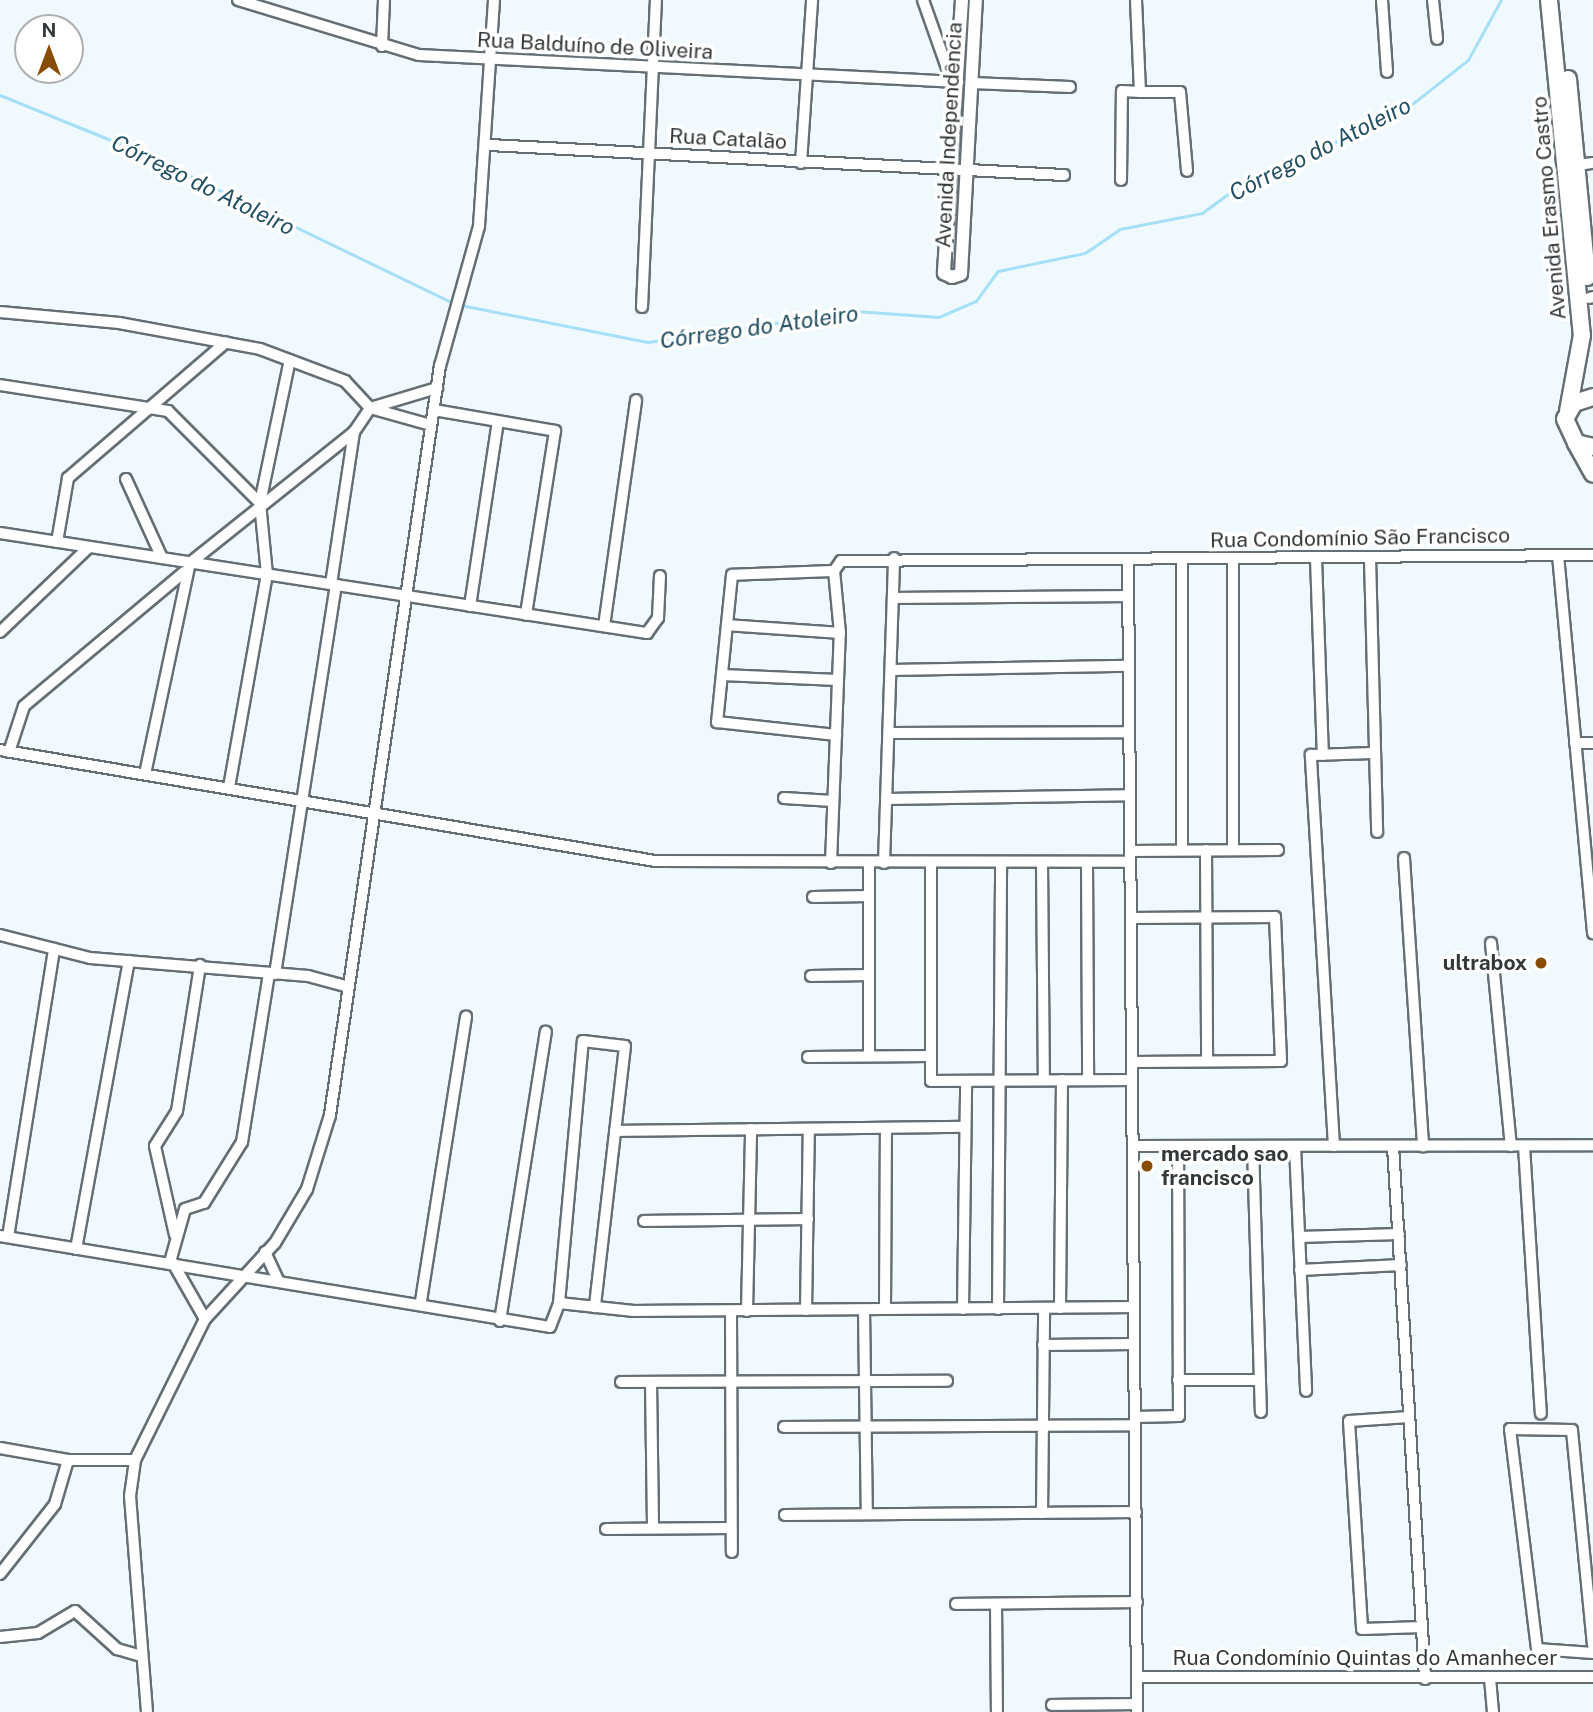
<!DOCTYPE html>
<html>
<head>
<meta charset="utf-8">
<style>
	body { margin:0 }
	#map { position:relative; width:1593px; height:1712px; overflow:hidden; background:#eff9fe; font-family:"Public Sans",sans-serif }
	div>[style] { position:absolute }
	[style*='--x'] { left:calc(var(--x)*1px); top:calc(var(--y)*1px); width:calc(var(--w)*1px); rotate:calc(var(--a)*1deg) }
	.stream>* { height:2.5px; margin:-1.25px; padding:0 1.25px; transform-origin:1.25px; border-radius:1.25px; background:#a6dff8 }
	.roads { filter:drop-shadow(2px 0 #646f75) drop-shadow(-2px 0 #646f75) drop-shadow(0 2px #646f75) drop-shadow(0 -2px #646f75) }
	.minor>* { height:10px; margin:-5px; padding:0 5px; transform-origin:5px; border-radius:5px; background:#fff }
	.tertiary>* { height:12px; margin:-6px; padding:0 6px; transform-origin:6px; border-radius:6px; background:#fff }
	.primary>* { height:16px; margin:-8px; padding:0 8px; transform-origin:8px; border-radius:8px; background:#fff }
	.dots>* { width:19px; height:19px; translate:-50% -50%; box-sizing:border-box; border:4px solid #fff; border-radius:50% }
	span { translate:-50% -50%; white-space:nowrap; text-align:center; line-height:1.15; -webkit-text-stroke:7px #fff; paint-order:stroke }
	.street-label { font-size:21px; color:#33383b }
	.poi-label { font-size:21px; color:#33383b; font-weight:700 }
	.right { translate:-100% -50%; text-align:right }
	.left { translate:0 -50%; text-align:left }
	.water-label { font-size:23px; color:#235062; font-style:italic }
	.north { position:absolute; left:14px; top:14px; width:70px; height:70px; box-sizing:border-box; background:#fff; border:2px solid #adafb1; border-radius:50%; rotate:0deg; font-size:19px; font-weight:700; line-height:28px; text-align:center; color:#33383b }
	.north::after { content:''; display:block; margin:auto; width:24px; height:32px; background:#874d05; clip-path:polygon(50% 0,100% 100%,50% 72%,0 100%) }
</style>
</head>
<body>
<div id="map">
	<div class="stream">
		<i style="--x:0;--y:95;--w:157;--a:22.1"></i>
		<i style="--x:145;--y:154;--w:344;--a:25.8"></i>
		<i style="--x:461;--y:305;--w:191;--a:11.2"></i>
		<i style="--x:648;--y:342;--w:210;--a:-8.5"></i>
		<i style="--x:856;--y:311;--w:83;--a:4.1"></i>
		<i style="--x:939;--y:317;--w:40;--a:-23.4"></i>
		<i style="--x:976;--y:301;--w:37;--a:-54"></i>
		<i style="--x:998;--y:271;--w:89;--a:-11.7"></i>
		<i style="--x:1085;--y:253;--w:42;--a:-34.4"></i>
		<i style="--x:1120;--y:229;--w:84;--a:-11"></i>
		<i style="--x:1202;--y:213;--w:41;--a:-36"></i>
		<i style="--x:1235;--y:189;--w:189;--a:-25.1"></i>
		<i style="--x:1406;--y:109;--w:79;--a:-38.3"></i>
		<i style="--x:1468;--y:60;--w:68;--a:-61.2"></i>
	</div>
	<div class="roads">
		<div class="minor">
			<i style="--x:238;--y:0;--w:189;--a:16.9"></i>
			<i style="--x:419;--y:55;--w:540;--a:2.87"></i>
			<i style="--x:923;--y:0;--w:87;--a:70.5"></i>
			<i style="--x:1136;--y:0;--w:92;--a:87.5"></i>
			<i style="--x:1140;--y:92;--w:40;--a:0"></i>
			<i style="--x:1180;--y:92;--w:79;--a:84.9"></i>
			<i style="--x:1382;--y:0;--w:72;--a:86"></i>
			<i style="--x:1433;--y:0;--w:39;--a:84"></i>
			<i style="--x:382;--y:46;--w:46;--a:-87.5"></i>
			<i style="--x:972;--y:83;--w:98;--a:2.3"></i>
			<i style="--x:489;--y:145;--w:576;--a:2.99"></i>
			<i style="--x:801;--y:163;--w:163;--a:-86.1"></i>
			<i style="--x:1578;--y:165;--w:15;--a:-8"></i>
			<i style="--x:1121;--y:180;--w:89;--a:-89.4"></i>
			<i style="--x:1122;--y:91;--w:18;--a:3"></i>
			<i style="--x:1589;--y:298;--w:4;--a:-14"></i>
			<i style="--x:642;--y:307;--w:307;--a:-87.4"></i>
			<i style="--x:0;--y:312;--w:120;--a:5.3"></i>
			<i style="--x:119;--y:323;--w:143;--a:10.4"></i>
			<i style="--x:260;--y:349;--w:91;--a:20.6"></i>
			<i style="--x:345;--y:381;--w:37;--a:47"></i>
			<i style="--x:370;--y:408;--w:63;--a:15.6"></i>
			<i style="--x:0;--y:385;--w:170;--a:8.8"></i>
			<i style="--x:168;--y:411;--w:130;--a:45"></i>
			<i style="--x:260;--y:503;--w:71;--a:84.4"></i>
			<i style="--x:267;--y:574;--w:217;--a:100.1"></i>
			<i style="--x:434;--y:410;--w:123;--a:9.8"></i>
			<i style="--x:555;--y:431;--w:186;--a:99"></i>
			<i style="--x:126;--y:479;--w:87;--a:65.5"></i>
			<i style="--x:260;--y:503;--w:146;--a:-78.2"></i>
			<i style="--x:0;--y:533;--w:655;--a:8.79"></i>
			<i style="--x:647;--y:633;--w:19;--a:-54"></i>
			<i style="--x:658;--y:618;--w:42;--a:-87.3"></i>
			<i style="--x:57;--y:542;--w:65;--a:-80.2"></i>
			<i style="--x:68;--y:478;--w:208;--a:-40.7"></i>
			<i style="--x:1558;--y:555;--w:380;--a:84.7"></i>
			<i style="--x:1316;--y:558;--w:197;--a:88"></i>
			<i style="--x:1370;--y:558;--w:274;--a:88.5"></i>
			<i style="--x:1182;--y:560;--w:290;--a:90"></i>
			<i style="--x:1128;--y:561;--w:1151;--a:89.55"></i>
			<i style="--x:834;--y:571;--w:102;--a:177.8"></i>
			<i style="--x:732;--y:575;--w:148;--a:95.8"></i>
			<i style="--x:717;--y:722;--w:120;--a:6.2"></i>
			<i style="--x:331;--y:584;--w:154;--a:-81.4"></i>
			<i style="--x:894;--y:598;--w:234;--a:-0.5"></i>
			<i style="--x:470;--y:606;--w:187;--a:-81.4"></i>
			<i style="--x:727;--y:625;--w:113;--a:4"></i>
			<i style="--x:604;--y:626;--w:228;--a:-81.9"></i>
			<i style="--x:0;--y:632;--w:123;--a:-43.7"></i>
			<i style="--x:891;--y:670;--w:238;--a:-1"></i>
			<i style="--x:722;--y:675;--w:116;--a:2.5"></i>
			<i style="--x:889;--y:733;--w:240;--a:-0.2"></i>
			<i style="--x:1575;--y:743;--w:18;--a:0"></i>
			<i style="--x:0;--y:750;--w:664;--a:9.62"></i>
			<i style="--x:655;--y:861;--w:475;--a:0.1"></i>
			<i style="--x:9;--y:752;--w:48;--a:-71.9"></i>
			<i style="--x:24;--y:706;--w:209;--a:-39.9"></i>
			<i style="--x:145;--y:774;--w:216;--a:-78"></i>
			<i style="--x:190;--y:563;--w:210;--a:-38.6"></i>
			<i style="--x:354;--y:432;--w:29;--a:-56"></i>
			<i style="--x:370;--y:408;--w:70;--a:-16.6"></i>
			<i style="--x:784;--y:798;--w:49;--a:3.5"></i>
			<i style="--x:886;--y:799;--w:244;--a:-0.9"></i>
			<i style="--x:1206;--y:850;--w:211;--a:89.7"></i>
			<i style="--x:1233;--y:850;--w:292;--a:-90"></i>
			<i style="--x:1130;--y:851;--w:148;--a:-0.4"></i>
			<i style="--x:1404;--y:858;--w:289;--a:86.2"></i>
			<i style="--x:1042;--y:862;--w:218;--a:89.5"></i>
			<i style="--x:1087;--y:862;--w:218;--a:89.7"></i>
			<i style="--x:831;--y:863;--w:230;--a:-87.8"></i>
			<i style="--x:840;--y:633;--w:62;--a:-95.5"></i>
			<i style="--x:834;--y:571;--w:12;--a:-55"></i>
			<i style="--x:841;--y:561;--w:752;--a:-0.46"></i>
			<i style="--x:884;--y:863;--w:305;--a:-88.1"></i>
			<i style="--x:931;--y:863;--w:218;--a:90"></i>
			<i style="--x:931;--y:1081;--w:201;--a:-0.3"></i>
			<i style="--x:813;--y:897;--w:56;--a:-1"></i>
			<i style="--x:1131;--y:918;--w:144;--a:-0.4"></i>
			<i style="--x:1275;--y:917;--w:144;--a:87.6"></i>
			<i style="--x:1281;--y:1061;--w:149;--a:179.6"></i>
			<i style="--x:0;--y:935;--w:93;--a:14.3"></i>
			<i style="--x:90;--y:958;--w:219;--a:4.7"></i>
			<i style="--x:308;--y:976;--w:42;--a:15"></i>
			<i style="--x:1491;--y:943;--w:204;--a:84.4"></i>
			<i style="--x:275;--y:974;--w:394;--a:-81.1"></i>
			<i style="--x:811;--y:976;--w:58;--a:-1"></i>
			<i style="--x:869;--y:1056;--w:193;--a:-90"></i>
			<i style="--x:808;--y:1057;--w:123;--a:-0.5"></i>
			<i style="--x:615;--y:1131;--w:348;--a:-0.7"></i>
			<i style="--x:1133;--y:1146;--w:460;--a:-0.1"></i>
			<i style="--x:1253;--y:1146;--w:266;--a:88.3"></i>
			<i style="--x:1295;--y:1146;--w:245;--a:87.4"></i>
			<i style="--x:1334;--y:1146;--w:392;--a:-93.4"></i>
			<i style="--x:1311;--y:755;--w:64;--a:-1.8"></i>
			<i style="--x:1393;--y:1146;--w:534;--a:86.56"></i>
			<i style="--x:1524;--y:1146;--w:268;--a:86.4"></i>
			<i style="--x:644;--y:1221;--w:164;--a:-0.7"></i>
			<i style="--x:175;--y:1235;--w:91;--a:-102.7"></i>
			<i style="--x:155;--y:1146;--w:41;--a:-57.8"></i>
			<i style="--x:177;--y:1111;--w:148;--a:-81"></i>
			<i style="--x:0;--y:1236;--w:557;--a:9.39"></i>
			<i style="--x:550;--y:1327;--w:26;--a:-69"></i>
			<i style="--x:559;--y:1303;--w:263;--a:-84.8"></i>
			<i style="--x:583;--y:1041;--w:42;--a:6.8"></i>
			<i style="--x:625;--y:1046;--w:263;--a:96.6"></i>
			<i style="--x:8;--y:1237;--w:292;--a:-80.9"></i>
			<i style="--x:1299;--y:1237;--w:100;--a:-1.7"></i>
			<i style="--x:76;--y:1249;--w:293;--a:-79.6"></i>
			<i style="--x:265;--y:1252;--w:33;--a:65"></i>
			<i style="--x:170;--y:1262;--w:55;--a:-74.2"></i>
			<i style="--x:185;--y:1209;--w:20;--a:-18"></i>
			<i style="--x:204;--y:1203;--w:72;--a:-58.1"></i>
			<i style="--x:242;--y:1142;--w:171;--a:-80.9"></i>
			<i style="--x:173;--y:1263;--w:64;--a:60.3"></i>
			<i style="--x:1300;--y:1270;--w:101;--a:-2.8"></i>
			<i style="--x:421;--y:1301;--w:288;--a:-81"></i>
			<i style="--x:559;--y:1303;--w:75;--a:6.1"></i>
			<i style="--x:634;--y:1311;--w:500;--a:-0.46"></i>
			<i style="--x:1060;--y:1308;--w:228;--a:-89.5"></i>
			<i style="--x:885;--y:1309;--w:181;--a:-89.7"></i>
			<i style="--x:963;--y:1309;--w:228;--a:-89.2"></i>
			<i style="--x:998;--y:1309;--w:446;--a:-89.6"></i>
			<i style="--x:806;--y:1310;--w:181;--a:-89.1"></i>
			<i style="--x:864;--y:1310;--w:204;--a:89.2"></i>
			<i style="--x:731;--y:1311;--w:241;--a:89.8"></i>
			<i style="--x:747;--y:1311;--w:182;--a:-88.7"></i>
			<i style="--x:500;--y:1321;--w:293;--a:-81"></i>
			<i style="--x:1043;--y:1345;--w:91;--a:-0.6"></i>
			<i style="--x:1178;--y:1380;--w:82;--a:0"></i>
			<i style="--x:621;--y:1382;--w:326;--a:-0.2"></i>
			<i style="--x:651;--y:1382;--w:145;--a:89.2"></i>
			<i style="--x:1135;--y:1417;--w:44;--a:-1.3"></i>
			<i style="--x:1179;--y:1416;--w:270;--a:-90.2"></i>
			<i style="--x:1409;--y:1417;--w:60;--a:176.2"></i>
			<i style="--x:1349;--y:1421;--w:208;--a:86.4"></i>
			<i style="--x:1362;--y:1629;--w:60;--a:-1.9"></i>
			<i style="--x:784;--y:1427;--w:351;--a:-0.3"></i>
			<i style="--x:0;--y:1448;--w:69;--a:10"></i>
			<i style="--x:68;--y:1460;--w:67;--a:0"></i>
			<i style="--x:1042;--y:1513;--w:205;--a:-89.4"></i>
			<i style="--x:785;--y:1515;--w:351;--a:-0.5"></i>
			<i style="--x:606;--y:1529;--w:125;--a:-0.5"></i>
			<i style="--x:0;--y:1574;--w:89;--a:-51.8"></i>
			<i style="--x:55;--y:1504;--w:46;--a:-73.5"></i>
			<i style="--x:956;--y:1604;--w:181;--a:-0.6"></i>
			<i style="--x:996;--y:1604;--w:108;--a:89.5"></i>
			<i style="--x:0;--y:1637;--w:38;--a:-6"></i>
			<i style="--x:38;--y:1633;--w:43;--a:-30.7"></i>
			<i style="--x:75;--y:1611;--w:57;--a:42.1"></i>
			<i style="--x:117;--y:1649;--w:25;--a:16"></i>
			<i style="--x:1593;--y:1645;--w:216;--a:-95.6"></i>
			<i style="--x:1572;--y:1430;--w:62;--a:-179.1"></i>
			<i style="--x:1510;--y:1429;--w:222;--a:83"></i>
			<i style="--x:1537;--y:1649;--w:56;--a:4.1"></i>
			<i style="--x:1137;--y:1677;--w:456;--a:0"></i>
			<i style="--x:1490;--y:1678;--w:34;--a:85"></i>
			<i style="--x:1052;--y:1705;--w:85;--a:-0.7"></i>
			<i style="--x:147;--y:1712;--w:217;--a:-94.5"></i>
			<i style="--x:130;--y:1496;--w:36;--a:-82"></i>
			<i style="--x:135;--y:1460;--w:157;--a:-63.6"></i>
			<i style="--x:205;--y:1319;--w:103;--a:-47.4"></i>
			<i style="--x:275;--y:1243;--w:63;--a:-59.3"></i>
			<i style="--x:307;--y:1189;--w:77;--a:-72.7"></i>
			<i style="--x:330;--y:1115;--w:757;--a:-81.65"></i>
			<i style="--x:440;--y:366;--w:145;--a:-74.4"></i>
			<i style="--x:479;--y:226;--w:226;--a:-86.2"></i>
		</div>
		<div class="tertiary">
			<i style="--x:962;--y:0;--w:274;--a:93.8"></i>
			<i style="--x:944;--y:273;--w:9;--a:27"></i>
			<i style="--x:952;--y:277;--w:9;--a:-18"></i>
			<i style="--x:961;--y:274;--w:274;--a:-86.9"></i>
		</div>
		<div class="primary">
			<i style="--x:1549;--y:0;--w:337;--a:84.4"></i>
			<i style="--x:1582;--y:335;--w:77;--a:100.4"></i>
			<i style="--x:1568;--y:79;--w:199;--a:84.5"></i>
			<i style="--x:1593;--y:397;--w:20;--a:162"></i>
			<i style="--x:1574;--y:403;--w:18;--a:119"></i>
			<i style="--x:1565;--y:419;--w:26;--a:65"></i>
			<i style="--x:1576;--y:443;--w:17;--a:13"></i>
			<i style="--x:1576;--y:443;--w:35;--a:61"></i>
		</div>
	</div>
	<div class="dots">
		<i style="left:1541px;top:963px;background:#874d05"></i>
		<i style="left:1147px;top:1166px;background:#874d05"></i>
	</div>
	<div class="street-label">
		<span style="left:595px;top:46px;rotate:3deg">Rua Balduíno de Oliveira</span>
		<span style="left:949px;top:135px;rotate:-87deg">Avenida Independência</span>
		<span style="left:728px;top:139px;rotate:3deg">Rua Catalão</span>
		<span style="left:1549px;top:208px;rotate:-95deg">Avenida Erasmo Castro</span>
		<span style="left:1360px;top:538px;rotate:-1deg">Rua Condomínio São Francisco</span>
		<span style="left:1365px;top:1658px">Rua Condomínio Quintas do Amanhecer</span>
	</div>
	<div class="poi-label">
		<span class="right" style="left:1527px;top:963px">ultrabox</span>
		<span class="left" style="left:1161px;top:1166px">mercado sao<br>francisco</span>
	</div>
	<div class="water-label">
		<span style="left:1320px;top:149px;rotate:-27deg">Córrego do Atoleiro</span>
		<span style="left:203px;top:185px;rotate:26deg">Córrego do Atoleiro</span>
		<span style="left:759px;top:327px;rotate:-8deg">Córrego do Atoleiro</span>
	</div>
	<div class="north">N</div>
</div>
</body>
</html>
